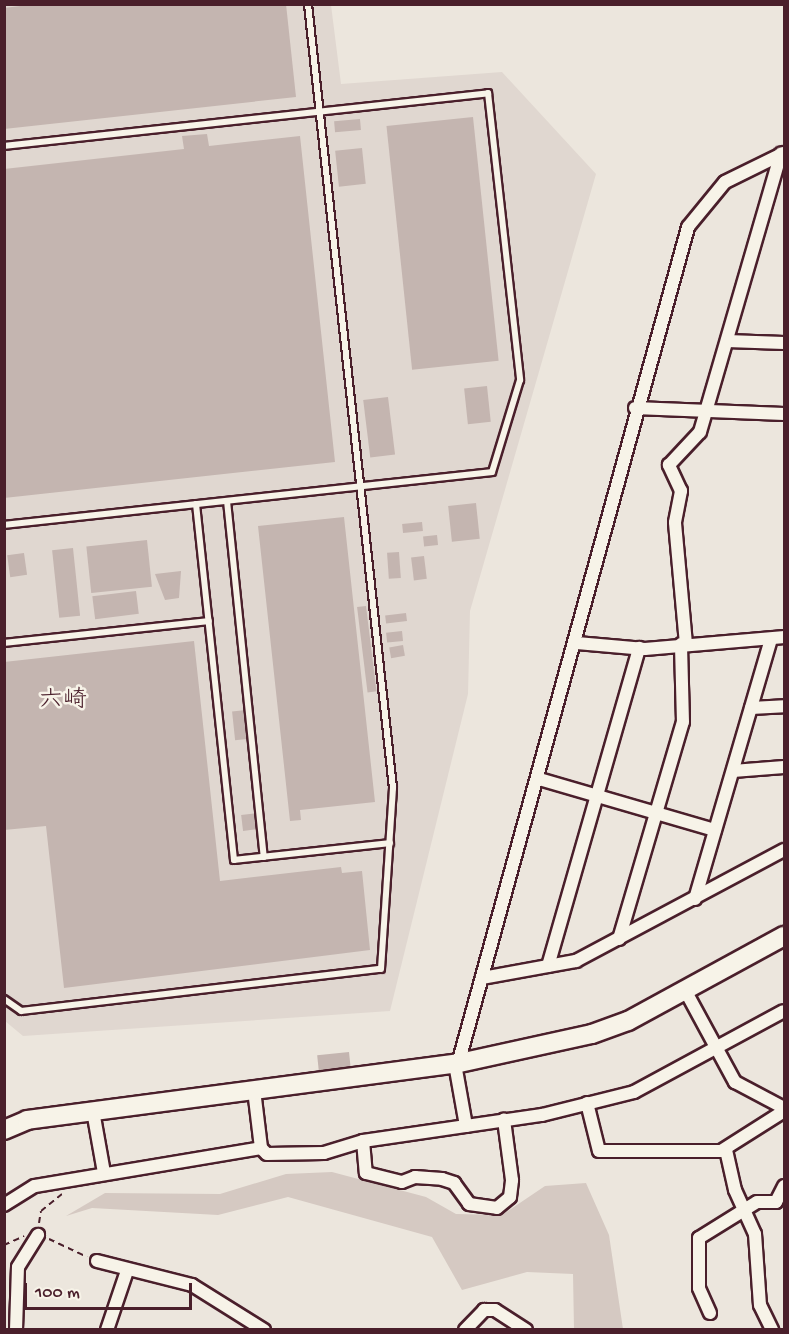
<!DOCTYPE html>
<html>
<head>
<meta charset="utf-8">
<style>
	body { margin:0 }
	#map { position:relative; width:789px; height:1334px; overflow:hidden; background:#ece6dd; font-family:"Gochi Hand","Klee One",sans-serif }
	div>[style] { position:absolute }
	[style*='--x'] { left:calc(var(--x)*1px); top:calc(var(--y)*1px); width:calc(var(--w)*1px); rotate:calc(var(--a)*1deg) }
	.built>* { inset:0; background:#e0d7d0 }
	.green>* { inset:0; background:#d5c9c2 }
	.building>* { inset:0; background:#c4b5b0; transform-origin:0 0 }
	.path>* { height:2px; margin-top:-1px; transform-origin:0; background:repeating-linear-gradient(90deg,#4a1f2b 0 6px,transparent 0 10.5px) }
	.roads { filter:drop-shadow(2px 0 #4a1f2b) drop-shadow(-2px 0 #4a1f2b) drop-shadow(0 2px #4a1f2b) drop-shadow(0 -2px #4a1f2b) }
	.lane>* { height:6px; margin:-3px; padding:0 3px; transform-origin:3px; border-radius:3px; background:#f7f3e8 }
	.street>* { height:12px; margin:-6px; padding:0 6px; transform-origin:6px; border-radius:6px; background:#f7f3e8 }
	.secondary>* { height:18px; margin:-9px; padding:0 9px; transform-origin:9px; border-radius:9px; background:#f7f3e8 }
	span { translate:-50% -50%; white-space:nowrap; text-align:center; line-height:1.15; -webkit-text-stroke:5px #f7f3e8; paint-order:stroke }
	.quarter-label { font-size:24px; color:#4a1f2b }
	.frame { position:absolute; inset:0; border:6px solid #4a1f2b; pointer-events:none }
	.scale { position:absolute; left:24px; top:1283px; width:168px; height:27px; box-sizing:border-box; border:3px solid #4a1f2b; border-top:0; padding-left:8px; font-size:18px; line-height:21px; white-space:nowrap; color:#4a1f2b; -webkit-text-stroke:4px #f7f3e8; paint-order:stroke }
</style>
</head>
<body>
<div id="map">
	<div class="built">
		<i style="clip-path:polygon(4px 5px,331px 5px,341px 84px,502px 72px,596px 174px,470px 611px,468px 694px,390px 1011px,23px 1036px,5px 1021px)"></i>
	</div>
	<div class="green">
		<i style="clip-path:polygon(332px 1172px,426px 1197px,456px 1214px,502px 1215px,545px 1186px,586px 1183px,609px 1235px,623px 1329px,574px 1329px,573px 1274px,527px 1272px,462px 1290px,432px 1237px,288px 1197px,218px 1215px,92px 1208px,66px 1216px,105px 1193px,220px 1194px,286px 1174px)"></i>
	</div>
	<div class="building">
		<i style="clip-path:polygon(36px 4px,286px 4px,296px 97px,4px 129px,4px 8px)"></i>
		<i style="left:473px;top:117px;width:245px;height:87px;rotate:84deg"></i>
		<i style="left:360px;top:119px;width:11px;height:26px;rotate:85deg"></i>
		<i style="clip-path:polygon(207px 134px,209px 146px,300px 136px,335px 462px,4px 498px,4px 169px,184px 149px,182px 136px)"></i>
		<i style="left:362px;top:148px;width:36px;height:27px;rotate:84deg"></i>
		<i style="left:487px;top:386px;width:36px;height:23px;rotate:84deg"></i>
		<i style="left:388px;top:397px;width:58px;height:25px;rotate:83deg"></i>
		<i style="left:476px;top:503px;width:36px;height:28px;rotate:84deg"></i>
		<i style="clip-path:polygon(344px 517px,375px 802px,300px 810px,301px 820px,290px 821px,258px 526px)"></i>
		<i style="left:422px;top:522px;width:9px;height:20px;rotate:84deg"></i>
		<i style="left:437px;top:535px;width:10px;height:14px;rotate:84deg"></i>
		<i style="left:147px;top:540px;width:47px;height:61px;rotate:84deg"></i>
		<i style="left:73px;top:548px;width:68px;height:21px;rotate:84deg"></i>
		<i style="left:399px;top:552px;width:26px;height:12px;rotate:86deg"></i>
		<i style="left:24px;top:553px;width:22px;height:17px;rotate:82deg"></i>
		<i style="left:424px;top:556px;width:23px;height:13px;rotate:83deg"></i>
		<i style="clip-path:polygon(181px 571px,179px 598px,165px 600px,155px 574px)"></i>
		<i style="left:136px;top:591px;width:23px;height:44px;rotate:83deg"></i>
		<i style="left:366px;top:606px;width:86px;height:9px;rotate:83deg"></i>
		<i style="left:406px;top:613px;width:8px;height:21px;rotate:83deg"></i>
		<i style="left:402px;top:631px;width:10px;height:16px;rotate:84deg"></i>
		<i style="clip-path:polygon(194px 641px,220px 881px,341px 867px,342px 873px,362px 871px,370px 950px,64px 988px,46px 826px,4px 830px,4px 662px)"></i>
		<i style="left:403px;top:645px;width:11px;height:14px;rotate:80deg"></i>
		<i style="left:246px;top:710px;width:29px;height:14px;rotate:84deg"></i>
		<i style="left:258px;top:813px;width:16px;height:17px;rotate:83deg"></i>
		<i style="left:349px;top:1052px;width:20px;height:32px;rotate:84deg"></i>
	</div>
	<div class="path">
		<i style="--x:39;--y:1223;--w:12;--a:-81"></i>
		<i style="--x:41;--y:1211;--w:27;--a:-39"></i>
		<i style="--x:49;--y:1239;--w:42;--a:25.3"></i>
		<i style="--x:4;--y:1245;--w:22;--a:-24"></i>
	</div>
	<div class="roads">
		<div class="lane">
			<i style="--x:4;--y:146;--w:487;--a:-6.2"></i>
			<i style="--x:488;--y:93;--w:289;--a:83.6"></i>
			<i style="--x:520;--y:380;--w:96;--a:106.9"></i>
			<i style="--x:492;--y:472;--w:491;--a:173.8"></i>
			<i style="--x:227;--y:501;--w:358;--a:84.1"></i>
			<i style="--x:196;--y:504;--w:358;--a:83.9"></i>
			<i style="--x:234;--y:860;--w:157;--a:-6.2"></i>
			<i style="--x:4;--y:643;--w:206;--a:-6.1"></i>
			<i style="--x:4;--y:999;--w:21;--a:35"></i>
			<i style="--x:21;--y:1011;--w:362;--a:-6.7"></i>
			<i style="--x:381;--y:969;--w:181;--a:-86.2"></i>
			<i style="--x:393;--y:788;--w:789;--a:-96.19"></i>
		</div>
		<div class="street">
			<i style="--x:727;--y:341;--w:57;--a:2"></i>
			<i style="--x:635;--y:408;--w:149;--a:2.3"></i>
			<i style="--x:577;--y:643;--w:68;--a:5"></i>
			<i style="--x:645;--y:649;--w:140;--a:-4.9"></i>
			<i style="--x:686;--y:644;--w:122;--a:-95.2"></i>
			<i style="--x:675;--y:522;--w:32;--a:-79"></i>
			<i style="--x:681;--y:491;--w:29;--a:-115"></i>
			<i style="--x:669;--y:465;--w:45;--a:-46.8"></i>
			<i style="--x:700;--y:432;--w:290;--a:-73.8"></i>
			<i style="--x:751;--y:708;--w:33;--a:-3"></i>
			<i style="--x:733;--y:771;--w:51;--a:-4.5"></i>
			<i style="--x:539;--y:779;--w:183;--a:16.2"></i>
			<i style="--x:695;--y:899;--w:271;--a:-73.7"></i>
			<i style="--x:619;--y:939;--w:226;--a:-73.6"></i>
			<i style="--x:683;--y:722;--w:78;--a:-91.5"></i>
			<i style="--x:548;--y:966;--w:331;--a:-74"></i>
			<i style="--x:482;--y:978;--w:96;--a:-10.3"></i>
			<i style="--x:576;--y:961;--w:236;--a:-28.1"></i>
			<i style="--x:685;--y:990;--w:105;--a:61.5"></i>
			<i style="--x:735;--y:1082;--w:55;--a:28"></i>
			<i style="--x:455;--y:1064;--w:63;--a:79.9"></i>
			<i style="--x:458;--y:1064;--w:868;--a:-74.63"></i>
			<i style="--x:688;--y:227;--w:58;--a:-50.6"></i>
			<i style="--x:725;--y:182;--w:66;--a:-26.2"></i>
			<i style="--x:254;--y:1090;--w:58;--a:83.1"></i>
			<i style="--x:261;--y:1148;--w:8;--a:45"></i>
			<i style="--x:267;--y:1154;--w:57;--a:-1"></i>
			<i style="--x:324;--y:1153;--w:41;--a:-17.1"></i>
			<i style="--x:363;--y:1141;--w:181;--a:-8.3"></i>
			<i style="--x:542;--y:1115;--w:95;--a:-14"></i>
			<i style="--x:634;--y:1092;--w:170;--a:-28.4"></i>
			<i style="--x:587;--y:1103;--w:49;--a:76"></i>
			<i style="--x:599;--y:1151;--w:122;--a:0"></i>
			<i style="--x:721;--y:1151;--w:75;--a:-32.4"></i>
			<i style="--x:93;--y:1111;--w:63;--a:79.9"></i>
			<i style="--x:363;--y:1141;--w:32;--a:85"></i>
			<i style="--x:366;--y:1173;--w:37;--a:14"></i>
			<i style="--x:402;--y:1182;--w:14;--a:-21"></i>
			<i style="--x:415;--y:1177;--w:27;--a:4"></i>
			<i style="--x:442;--y:1179;--w:13;--a:18"></i>
			<i style="--x:454;--y:1183;--w:26;--a:54"></i>
			<i style="--x:469;--y:1204;--w:28;--a:8"></i>
			<i style="--x:497;--y:1208;--w:17;--a:-40"></i>
			<i style="--x:510;--y:1197;--w:17;--a:-83"></i>
			<i style="--x:512;--y:1180;--w:61;--a:-97.6"></i>
			<i style="--x:726;--y:1150;--w:41;--a:77.3"></i>
			<i style="--x:735;--y:1190;--w:48;--a:65.6"></i>
			<i style="--x:755;--y:1234;--w:71;--a:86"></i>
			<i style="--x:760;--y:1305;--w:28;--a:64"></i>
			<i style="--x:4;--y:1205;--w:36;--a:-32"></i>
			<i style="--x:35;--y:1186;--w:229;--a:-9.5"></i>
			<i style="--x:97;--y:1261;--w:98;--a:14.2"></i>
			<i style="--x:192;--y:1285;--w:85;--a:32"></i>
			<i style="--x:710;--y:1313;--w:27;--a:-114"></i>
			<i style="--x:699;--y:1288;--w:50;--a:-90"></i>
			<i style="--x:699;--y:1238;--w:68;--a:-31.8"></i>
			<i style="--x:757;--y:1202;--w:19;--a:0"></i>
			<i style="--x:776;--y:1202;--w:18;--a:-63"></i>
			<i style="--x:16;--y:1330;--w:63;--a:-88.2"></i>
			<i style="--x:18;--y:1267;--w:38;--a:-58"></i>
			<i style="--x:107;--y:1330;--w:62;--a:-71.3"></i>
			<i style="--x:465;--y:1330;--w:28;--a:-46"></i>
			<i style="--x:484;--y:1310;--w:11;--a:0"></i>
			<i style="--x:495;--y:1310;--w:37;--a:33"></i>
		</div>
		<div class="secondary">
			<i style="--x:4;--y:1130;--w:25;--a:-23"></i>
			<i style="--x:27;--y:1120;--w:432;--a:-7.5"></i>
			<i style="--x:455;--y:1064;--w:140;--a:-12.4"></i>
			<i style="--x:592;--y:1034;--w:38;--a:-20"></i>
			<i style="--x:628;--y:1021;--w:178;--a:-28.6"></i>
		</div>
	</div>
	<div class="quarter-label">
		<span style="left:63px;top:702px">六崎</span>
	</div>
	<div class="frame"></div>
	<div class="scale">100 m</div>
</div>
</body>
</html>
